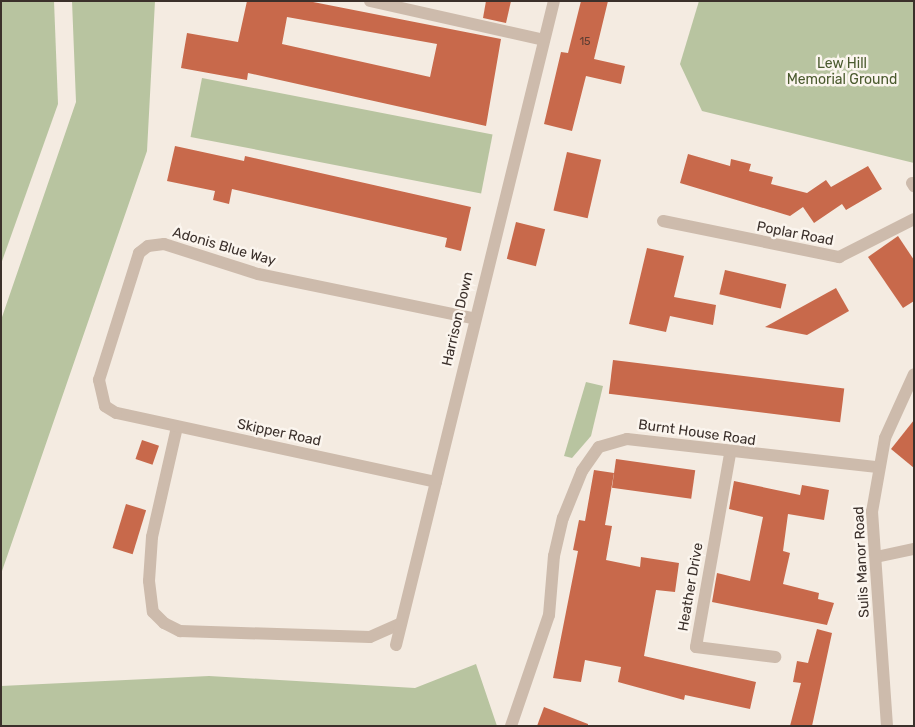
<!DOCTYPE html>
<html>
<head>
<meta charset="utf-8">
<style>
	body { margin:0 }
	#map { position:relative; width:915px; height:727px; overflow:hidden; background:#f4ebe1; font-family:Rubik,sans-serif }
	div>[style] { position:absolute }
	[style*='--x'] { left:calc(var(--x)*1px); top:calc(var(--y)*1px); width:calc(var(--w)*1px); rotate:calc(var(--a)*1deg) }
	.green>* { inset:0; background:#b8c4a0; transform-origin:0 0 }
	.building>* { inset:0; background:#c8694b; transform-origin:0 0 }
	.minor>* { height:12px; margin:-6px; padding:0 6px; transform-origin:6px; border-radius:6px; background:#cdbbac }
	span { translate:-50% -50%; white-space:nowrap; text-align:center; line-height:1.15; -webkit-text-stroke:5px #fbf5ee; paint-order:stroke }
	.number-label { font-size:11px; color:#5e3e33 }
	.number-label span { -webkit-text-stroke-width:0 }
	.park-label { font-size:14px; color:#4a5a2e }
	.street-label { font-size:14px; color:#3b302b }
	.frame { position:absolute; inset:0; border:2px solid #3b302b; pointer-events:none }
</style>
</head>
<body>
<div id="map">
	<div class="green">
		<i style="clip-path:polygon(1px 1px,54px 1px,58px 104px,1px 264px)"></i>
		<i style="clip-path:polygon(72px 1px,155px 1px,147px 151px,1px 574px,1px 320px,76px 102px)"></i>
		<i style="clip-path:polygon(699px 1px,914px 1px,914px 163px,702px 111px,680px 64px)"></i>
		<i style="left:202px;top:78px;width:296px;height:60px;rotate:11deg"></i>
		<i style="clip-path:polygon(586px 382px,603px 386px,591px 436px,572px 458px,564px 456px)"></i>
		<i style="clip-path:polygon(476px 664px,497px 726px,1px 726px,1px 686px,209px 676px,415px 688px)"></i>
	</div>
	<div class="building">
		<i style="clip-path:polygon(evenodd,247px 1px,308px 1px,501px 39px,486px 126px,248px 73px,247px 80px,181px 68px,187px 33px,238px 42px,247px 1px,287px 17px,437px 44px,430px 77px,282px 44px,287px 17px)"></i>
		<i style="clip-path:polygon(486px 1px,511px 1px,506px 23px,483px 18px)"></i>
		<i style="clip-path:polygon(581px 1px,608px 1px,594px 59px,625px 66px,621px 84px,586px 76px,572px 131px,544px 124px,561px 52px,568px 53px)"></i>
		<i style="clip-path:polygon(175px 146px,244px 161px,245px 156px,471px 207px,461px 251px,445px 247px,447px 238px,232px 189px,229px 204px,213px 200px,215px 191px,167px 181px)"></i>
		<i style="left:567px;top:152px;width:35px;height:60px;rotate:13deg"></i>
		<i style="clip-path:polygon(688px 154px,730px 166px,731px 159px,751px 164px,749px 171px,773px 177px,771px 184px,807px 193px,826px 180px,831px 187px,868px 166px,882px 189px,846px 210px,842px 204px,814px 223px,803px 207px,790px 216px,680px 183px)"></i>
		<i style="left:516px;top:222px;width:30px;height:38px;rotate:14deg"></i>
		<i style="clip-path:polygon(898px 236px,914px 260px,914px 301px,903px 308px,868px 257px)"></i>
		<i style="clip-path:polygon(647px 248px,684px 256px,674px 297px,716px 305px,713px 325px,670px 316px,666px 332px,629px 324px)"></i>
		<i style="left:725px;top:270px;width:63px;height:25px;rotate:13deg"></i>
		<i style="clip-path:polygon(836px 288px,849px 311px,807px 335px,765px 327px)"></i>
		<i style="left:613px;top:360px;width:233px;height:34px;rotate:7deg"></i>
		<i style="clip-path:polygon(914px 420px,914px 468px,891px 449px)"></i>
		<i style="left:142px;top:440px;width:18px;height:20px;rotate:19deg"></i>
		<i style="left:616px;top:459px;width:80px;height:29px;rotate:8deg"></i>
		<i style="clip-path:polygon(594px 470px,614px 473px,605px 525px,612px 526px,606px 560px,640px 567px,641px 557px,679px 563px,675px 592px,656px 590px,644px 656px,756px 682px,750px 709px,685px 695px,684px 700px,618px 682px,621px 667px,585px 660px,581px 682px,553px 678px,578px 551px,573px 550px,579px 520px,585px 521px)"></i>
		<i style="clip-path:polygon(734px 481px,800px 495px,802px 485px,829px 490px,824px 520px,788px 514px,783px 551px,790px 553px,783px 584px,819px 593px,818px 599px,834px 603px,827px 625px,712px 602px,717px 573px,750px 581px,763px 517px,729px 509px)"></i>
		<i style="left:126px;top:504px;width:21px;height:46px;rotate:17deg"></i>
		<i style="clip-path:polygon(817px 629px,832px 633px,812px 726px,790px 726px,801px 683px,793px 682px,797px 661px,808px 663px)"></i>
		<i style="clip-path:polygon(544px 707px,588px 724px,588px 726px,537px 726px)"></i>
	</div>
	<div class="minor">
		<i style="--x:370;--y:1;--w:178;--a:12.6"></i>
		<i style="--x:912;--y:183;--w:4;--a:56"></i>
		<i style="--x:663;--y:221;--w:180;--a:11.6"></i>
		<i style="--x:839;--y:257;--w:84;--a:-26.9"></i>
		<i style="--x:177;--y:427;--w:113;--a:102.8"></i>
		<i style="--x:152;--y:537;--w:44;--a:93.9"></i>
		<i style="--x:149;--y:581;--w:31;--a:83"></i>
		<i style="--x:153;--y:612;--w:16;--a:45"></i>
		<i style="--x:164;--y:623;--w:18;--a:27"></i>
		<i style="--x:180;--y:631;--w:190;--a:1.8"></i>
		<i style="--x:370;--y:637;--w:34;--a:-24"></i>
		<i style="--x:730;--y:454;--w:196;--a:100"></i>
		<i style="--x:696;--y:647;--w:80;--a:7.2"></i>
		<i style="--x:436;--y:482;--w:327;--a:-167.8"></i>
		<i style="--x:116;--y:413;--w:13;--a:-148"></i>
		<i style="--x:105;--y:406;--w:27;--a:-103"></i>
		<i style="--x:99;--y:380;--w:133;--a:-72.5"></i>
		<i style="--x:139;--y:253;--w:11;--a:-38"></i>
		<i style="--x:148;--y:246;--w:16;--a:-7"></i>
		<i style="--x:164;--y:244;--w:99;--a:17.7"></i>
		<i style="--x:258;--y:274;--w:219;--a:11.6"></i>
		<i style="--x:876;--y:557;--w:39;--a:-12"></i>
		<i style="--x:396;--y:645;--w:663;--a:-76.22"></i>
		<i style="--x:511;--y:726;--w:117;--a:-71.1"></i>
		<i style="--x:549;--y:615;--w:59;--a:-85.2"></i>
		<i style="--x:554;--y:556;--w:39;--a:-77"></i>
		<i style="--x:563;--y:518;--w:51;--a:-68"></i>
		<i style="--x:582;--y:471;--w:29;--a:-55"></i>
		<i style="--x:599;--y:447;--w:29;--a:-16"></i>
		<i style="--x:627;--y:439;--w:252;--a:6.4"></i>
		<i style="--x:887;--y:726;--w:215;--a:-94"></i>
		<i style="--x:872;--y:512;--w:75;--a:-80"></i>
		<i style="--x:885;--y:438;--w:70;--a:-65.6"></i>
	</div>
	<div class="number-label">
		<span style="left:585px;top:42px">15</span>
	</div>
	<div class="park-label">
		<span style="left:842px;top:72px">Lew Hill<br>Memorial Ground</span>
	</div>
	<div class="street-label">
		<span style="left:795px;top:234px;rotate:11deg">Poplar Road</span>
		<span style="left:224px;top:247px;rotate:16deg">Adonis Blue Way</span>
		<span style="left:458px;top:319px;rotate:-77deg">Harrison Down</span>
		<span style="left:279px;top:433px;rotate:12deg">Skipper Road</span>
		<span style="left:697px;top:433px;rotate:8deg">Burnt House Road</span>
		<span style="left:862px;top:562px;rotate:-93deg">Sulis Manor Road</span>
		<span style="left:691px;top:587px;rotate:-80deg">Heather Drive</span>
	</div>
	<div class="frame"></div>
</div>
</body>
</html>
